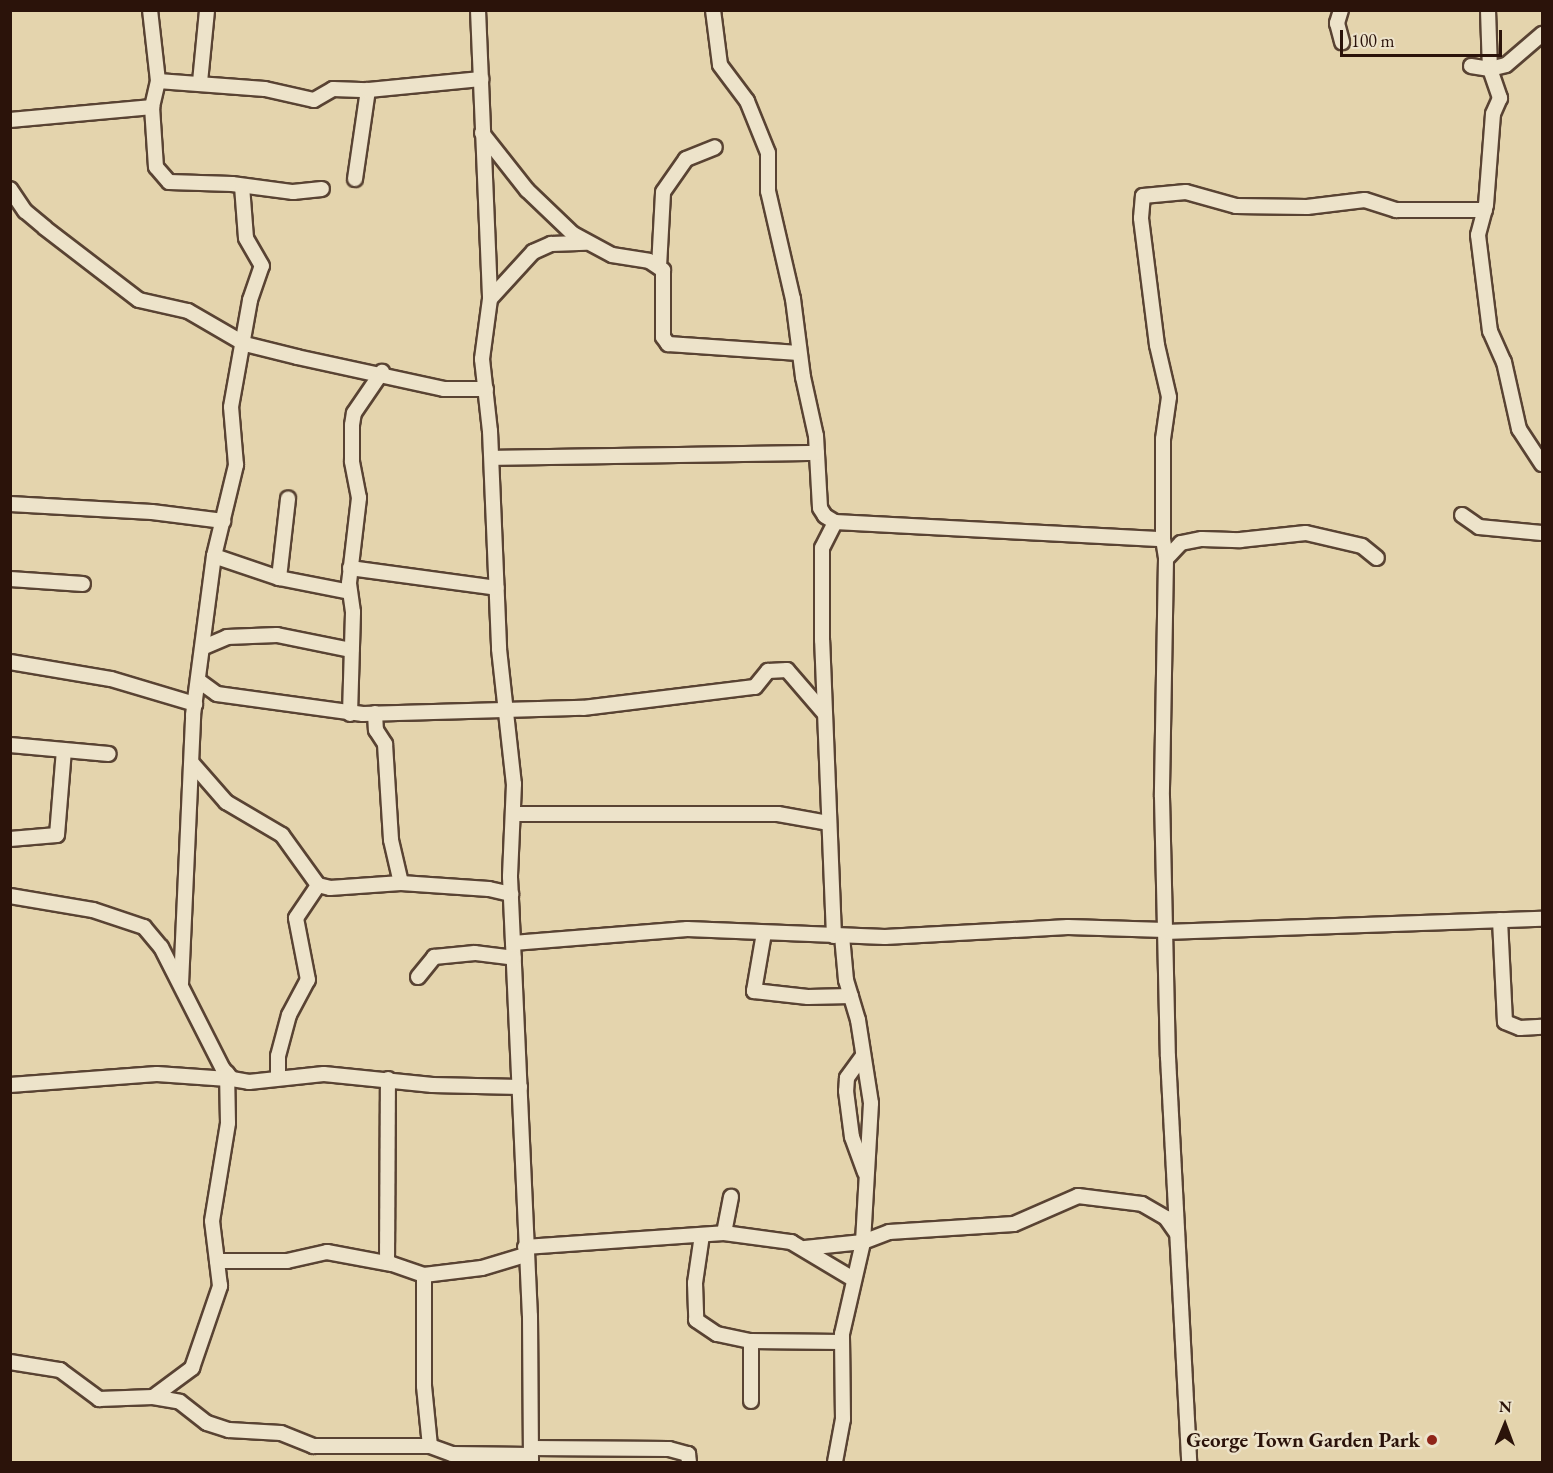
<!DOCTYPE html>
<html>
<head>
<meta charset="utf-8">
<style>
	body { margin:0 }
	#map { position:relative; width:1553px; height:1473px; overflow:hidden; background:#e4d4ad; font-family:"EB Garamond",serif }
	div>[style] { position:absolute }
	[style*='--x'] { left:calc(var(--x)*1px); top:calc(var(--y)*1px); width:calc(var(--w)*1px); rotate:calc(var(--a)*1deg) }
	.roads { filter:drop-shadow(2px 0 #594333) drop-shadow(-2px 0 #594333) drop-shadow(0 2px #594333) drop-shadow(0 -2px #594333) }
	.minor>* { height:14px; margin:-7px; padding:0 7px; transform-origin:7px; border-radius:7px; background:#ede3ca }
	.dots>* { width:16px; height:16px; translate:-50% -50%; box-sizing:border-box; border:3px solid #ede3ca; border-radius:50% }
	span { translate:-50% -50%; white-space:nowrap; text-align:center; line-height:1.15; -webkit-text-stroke:5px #ede3ca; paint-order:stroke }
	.poi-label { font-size:21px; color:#2b130a; font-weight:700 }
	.right { translate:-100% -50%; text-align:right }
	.frame { position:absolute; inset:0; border:12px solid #2b130a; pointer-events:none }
	.north { position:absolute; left:1475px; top:1395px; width:60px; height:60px; -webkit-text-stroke:4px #ede3ca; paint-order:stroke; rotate:1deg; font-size:16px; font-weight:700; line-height:24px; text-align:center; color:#2b130a }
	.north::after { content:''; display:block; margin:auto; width:21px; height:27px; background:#2b130a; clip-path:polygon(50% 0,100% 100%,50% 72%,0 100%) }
	.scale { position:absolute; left:1340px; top:30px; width:162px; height:27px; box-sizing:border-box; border:3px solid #2b130a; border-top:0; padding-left:8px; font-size:18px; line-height:21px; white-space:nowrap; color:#2b130a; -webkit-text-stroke:4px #ede3ca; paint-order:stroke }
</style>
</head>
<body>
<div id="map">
	<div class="roads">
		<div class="minor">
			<i style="--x:478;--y:10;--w:289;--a:87.6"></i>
			<i style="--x:490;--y:299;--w:61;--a:97.6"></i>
			<i style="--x:482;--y:359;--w:72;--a:83.7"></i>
			<i style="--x:490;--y:431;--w:218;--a:87.6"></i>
			<i style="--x:499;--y:649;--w:136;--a:83.7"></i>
			<i style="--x:514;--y:784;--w:93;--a:92.5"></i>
			<i style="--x:510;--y:877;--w:439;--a:87.4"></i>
			<i style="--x:530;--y:1316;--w:146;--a:89.6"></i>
			<i style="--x:713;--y:10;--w:55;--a:82.7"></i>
			<i style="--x:720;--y:65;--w:45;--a:53.1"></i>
			<i style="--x:747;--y:101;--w:56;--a:68"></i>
			<i style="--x:768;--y:153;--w:38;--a:90"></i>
			<i style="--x:768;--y:191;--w:111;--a:77"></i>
			<i style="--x:793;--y:299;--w:79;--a:82.7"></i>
			<i style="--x:803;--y:377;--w:60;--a:77.6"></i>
			<i style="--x:816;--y:436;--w:72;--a:86.8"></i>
			<i style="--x:820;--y:508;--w:9;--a:58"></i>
			<i style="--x:825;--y:516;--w:12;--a:31"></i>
			<i style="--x:835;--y:522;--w:328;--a:3"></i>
			<i style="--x:1163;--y:539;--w:20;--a:81"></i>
			<i style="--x:1166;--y:559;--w:238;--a:91"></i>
			<i style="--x:1162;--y:797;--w:260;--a:88.7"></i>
			<i style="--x:1168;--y:1057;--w:406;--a:87"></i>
			<i style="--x:1341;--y:10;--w:14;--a:107"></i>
			<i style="--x:1337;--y:23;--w:20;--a:75"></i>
			<i style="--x:1488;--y:10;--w:59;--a:88.1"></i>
			<i style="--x:1490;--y:69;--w:31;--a:71"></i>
			<i style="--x:1500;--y:98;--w:17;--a:114"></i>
			<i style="--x:1493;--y:114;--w:91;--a:94.4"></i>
			<i style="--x:1486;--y:205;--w:31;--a:105"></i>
			<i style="--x:1478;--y:235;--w:97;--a:82.9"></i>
			<i style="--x:1490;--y:331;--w:34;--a:66"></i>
			<i style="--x:1504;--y:362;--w:69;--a:77.4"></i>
			<i style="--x:1519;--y:429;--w:42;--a:56.7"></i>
			<i style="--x:1471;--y:66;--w:19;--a:9"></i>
			<i style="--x:1490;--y:69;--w:16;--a:-14"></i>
			<i style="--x:1506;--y:65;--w:48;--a:-40.7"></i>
			<i style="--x:158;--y:81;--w:107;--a:4.3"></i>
			<i style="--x:265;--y:89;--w:50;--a:12.7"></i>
			<i style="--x:314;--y:100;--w:22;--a:-30"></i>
			<i style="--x:333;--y:89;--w:35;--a:2"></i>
			<i style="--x:200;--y:82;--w:72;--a:-84.4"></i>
			<i style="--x:152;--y:107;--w:60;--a:86.2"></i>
			<i style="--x:156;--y:167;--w:20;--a:49"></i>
			<i style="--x:169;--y:182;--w:63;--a:1.8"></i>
			<i style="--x:232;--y:184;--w:62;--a:7.5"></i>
			<i style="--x:293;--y:192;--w:29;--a:-6"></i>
			<i style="--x:10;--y:120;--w:143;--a:-5.2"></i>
			<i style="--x:152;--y:107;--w:27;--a:-77"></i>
			<i style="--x:158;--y:81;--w:71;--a:-96.4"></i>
			<i style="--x:482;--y:133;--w:73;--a:51.7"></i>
			<i style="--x:527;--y:190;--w:64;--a:43.7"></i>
			<i style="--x:573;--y:234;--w:44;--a:28.3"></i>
			<i style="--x:612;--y:255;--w:37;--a:9"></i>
			<i style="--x:649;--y:261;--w:17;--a:33"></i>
			<i style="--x:663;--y:270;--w:67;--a:90"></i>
			<i style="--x:663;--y:337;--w:9;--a:54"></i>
			<i style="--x:668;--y:344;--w:131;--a:3.9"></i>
			<i style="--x:355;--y:179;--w:90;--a:-81.7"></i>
			<i style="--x:368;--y:90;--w:114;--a:-5.6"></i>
			<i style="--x:10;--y:189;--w:27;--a:56"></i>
			<i style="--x:25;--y:211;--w:26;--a:40"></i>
			<i style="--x:45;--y:228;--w:118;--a:37.5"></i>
			<i style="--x:139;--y:300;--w:50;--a:12.7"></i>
			<i style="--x:188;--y:311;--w:66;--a:30.1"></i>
			<i style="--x:245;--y:344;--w:54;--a:14"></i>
			<i style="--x:297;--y:357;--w:150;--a:12.3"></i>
			<i style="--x:444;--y:389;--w:42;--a:0"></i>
			<i style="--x:659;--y:267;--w:75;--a:-86.9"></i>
			<i style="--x:663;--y:192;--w:40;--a:-55.1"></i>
			<i style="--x:686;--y:159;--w:31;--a:-22"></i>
			<i style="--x:490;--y:299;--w:64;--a:-47.5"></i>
			<i style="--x:533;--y:252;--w:20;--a:-24"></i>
			<i style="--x:551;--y:244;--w:35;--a:-2"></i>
			<i style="--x:492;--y:458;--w:325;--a:-0.9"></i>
			<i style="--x:10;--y:504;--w:142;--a:3.2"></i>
			<i style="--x:152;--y:512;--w:72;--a:7.2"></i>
			<i style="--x:1462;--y:515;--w:21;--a:35"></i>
			<i style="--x:1479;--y:527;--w:63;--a:5.4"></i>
			<i style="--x:1163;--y:539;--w:100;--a:-90"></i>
			<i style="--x:1163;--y:439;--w:42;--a:-81.9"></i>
			<i style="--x:1169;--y:397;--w:53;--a:-103"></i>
			<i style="--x:1157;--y:345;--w:128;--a:-97.2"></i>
			<i style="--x:1141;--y:218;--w:22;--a:-85"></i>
			<i style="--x:1143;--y:196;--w:43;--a:-5.3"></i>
			<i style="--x:1186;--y:192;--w:52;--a:15.6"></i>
			<i style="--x:1236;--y:206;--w:71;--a:0.8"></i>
			<i style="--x:1307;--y:207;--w:58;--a:-6.9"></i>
			<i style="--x:1365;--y:200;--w:33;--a:18"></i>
			<i style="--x:1396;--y:210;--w:89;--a:0"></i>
			<i style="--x:214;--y:556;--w:69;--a:18.7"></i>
			<i style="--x:279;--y:578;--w:72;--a:11.2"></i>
			<i style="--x:1166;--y:559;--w:22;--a:-47"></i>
			<i style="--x:1181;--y:543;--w:21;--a:-11"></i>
			<i style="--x:1202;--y:539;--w:38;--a:2"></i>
			<i style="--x:1240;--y:540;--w:66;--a:-6.1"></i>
			<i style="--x:1306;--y:533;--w:57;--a:13.1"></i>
			<i style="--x:1362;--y:546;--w:19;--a:39"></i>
			<i style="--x:350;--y:568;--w:148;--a:7.7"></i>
			<i style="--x:279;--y:578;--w:80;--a:-83.5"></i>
			<i style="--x:10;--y:579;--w:73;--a:3.9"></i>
			<i style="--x:204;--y:647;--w:25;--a:-23"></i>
			<i style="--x:227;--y:637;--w:50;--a:-2.3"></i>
			<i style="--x:277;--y:635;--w:76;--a:11.5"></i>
			<i style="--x:10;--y:662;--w:102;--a:9.6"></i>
			<i style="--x:111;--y:679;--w:88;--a:16.6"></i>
			<i style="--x:199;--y:681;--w:22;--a:36"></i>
			<i style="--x:217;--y:694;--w:147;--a:7.8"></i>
			<i style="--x:363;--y:714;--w:220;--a:-1.6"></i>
			<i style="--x:583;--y:708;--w:173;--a:-7"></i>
			<i style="--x:755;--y:687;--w:21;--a:-51"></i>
			<i style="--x:768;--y:671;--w:19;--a:-3"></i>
			<i style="--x:787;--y:670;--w:58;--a:49.2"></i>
			<i style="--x:375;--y:713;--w:17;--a:87"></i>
			<i style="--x:376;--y:730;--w:17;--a:57"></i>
			<i style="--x:385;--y:744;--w:96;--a:86.4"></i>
			<i style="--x:391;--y:840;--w:44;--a:76.9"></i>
			<i style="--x:350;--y:714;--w:102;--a:-88.3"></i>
			<i style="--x:353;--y:612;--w:29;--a:-98"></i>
			<i style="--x:349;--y:583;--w:86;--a:-83.3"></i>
			<i style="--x:359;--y:498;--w:38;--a:-101"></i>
			<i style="--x:352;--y:461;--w:36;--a:-90"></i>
			<i style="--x:352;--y:425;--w:12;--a:-81"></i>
			<i style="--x:354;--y:413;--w:50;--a:-55.7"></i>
			<i style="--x:10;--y:745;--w:99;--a:5.2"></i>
			<i style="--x:192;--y:763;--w:52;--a:48.9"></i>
			<i style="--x:226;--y:802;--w:65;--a:30.5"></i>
			<i style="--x:282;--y:835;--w:62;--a:54.2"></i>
			<i style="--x:318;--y:885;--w:12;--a:14"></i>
			<i style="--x:330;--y:888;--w:71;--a:-4"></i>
			<i style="--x:401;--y:883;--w:88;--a:3.9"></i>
			<i style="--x:489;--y:889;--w:23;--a:13"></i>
			<i style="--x:513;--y:814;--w:265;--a:0"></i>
			<i style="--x:778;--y:814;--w:52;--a:10"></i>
			<i style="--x:10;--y:839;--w:47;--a:-4.9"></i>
			<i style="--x:57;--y:835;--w:85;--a:-85.3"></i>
			<i style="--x:10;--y:896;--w:84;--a:9.6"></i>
			<i style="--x:93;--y:910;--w:54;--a:18.4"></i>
			<i style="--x:144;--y:927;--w:26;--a:50"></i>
			<i style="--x:161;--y:947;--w:137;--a:63.1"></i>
			<i style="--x:223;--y:1069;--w:13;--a:48"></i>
			<i style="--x:232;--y:1079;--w:17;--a:10"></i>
			<i style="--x:249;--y:1082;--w:75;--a:-6.1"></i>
			<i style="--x:324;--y:1074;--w:109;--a:5.8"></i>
			<i style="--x:432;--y:1085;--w:88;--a:1.3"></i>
			<i style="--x:1500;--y:920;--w:102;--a:87.2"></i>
			<i style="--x:1505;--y:1022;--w:16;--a:22"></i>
			<i style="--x:1520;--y:1028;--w:22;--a:-3"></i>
			<i style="--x:1165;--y:932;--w:377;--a:-2"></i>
			<i style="--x:764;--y:933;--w:59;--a:99.8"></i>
			<i style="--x:754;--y:991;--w:54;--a:6.3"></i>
			<i style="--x:808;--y:997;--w:43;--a:-1.3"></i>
			<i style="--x:834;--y:936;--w:296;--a:-92.3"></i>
			<i style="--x:822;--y:640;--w:92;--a:-90"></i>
			<i style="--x:822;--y:548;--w:29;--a:-63"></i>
			<i style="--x:513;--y:943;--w:175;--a:-4.6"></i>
			<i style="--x:687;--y:929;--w:198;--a:2.3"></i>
			<i style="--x:885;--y:937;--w:183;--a:-3.1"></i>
			<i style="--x:1068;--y:927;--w:97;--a:1.8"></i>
			<i style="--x:418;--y:977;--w:26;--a:-51"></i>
			<i style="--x:434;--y:957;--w:41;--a:-5.6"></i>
			<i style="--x:475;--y:953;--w:39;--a:7"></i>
			<i style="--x:181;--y:984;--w:269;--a:-87.4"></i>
			<i style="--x:193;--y:715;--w:160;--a:-82.5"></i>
			<i style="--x:214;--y:556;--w:94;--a:-76.4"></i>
			<i style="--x:236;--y:465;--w:58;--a:-94.9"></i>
			<i style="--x:231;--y:407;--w:109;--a:-79.9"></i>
			<i style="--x:250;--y:300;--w:36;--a:-71"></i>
			<i style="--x:262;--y:266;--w:32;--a:-120"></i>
			<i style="--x:246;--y:238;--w:52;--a:-94.4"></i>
			<i style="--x:862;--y:1057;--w:26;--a:126"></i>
			<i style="--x:847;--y:1078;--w:13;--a:94"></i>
			<i style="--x:846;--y:1091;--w:46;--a:82.6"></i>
			<i style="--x:852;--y:1137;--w:38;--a:70"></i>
			<i style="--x:278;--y:1077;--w:21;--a:-90"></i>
			<i style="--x:278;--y:1056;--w:42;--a:-75"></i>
			<i style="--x:289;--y:1015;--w:40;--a:-62"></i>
			<i style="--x:308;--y:980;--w:63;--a:-101"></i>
			<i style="--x:296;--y:918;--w:40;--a:-56"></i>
			<i style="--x:10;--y:1085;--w:147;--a:-4.3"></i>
			<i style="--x:157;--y:1074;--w:71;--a:4"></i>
			<i style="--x:724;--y:1233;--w:37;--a:-79"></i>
			<i style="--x:702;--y:1235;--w:49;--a:98.3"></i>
			<i style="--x:695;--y:1283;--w:37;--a:88"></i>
			<i style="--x:696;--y:1320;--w:25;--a:34"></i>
			<i style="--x:717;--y:1334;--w:35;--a:12"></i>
			<i style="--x:751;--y:1341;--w:90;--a:0.6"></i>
			<i style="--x:525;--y:1247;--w:199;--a:-4"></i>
			<i style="--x:724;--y:1233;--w:68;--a:7.7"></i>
			<i style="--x:791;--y:1242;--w:72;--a:30.8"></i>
			<i style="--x:805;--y:1248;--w:58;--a:-5.9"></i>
			<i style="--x:863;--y:1242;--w:139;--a:-86.7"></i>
			<i style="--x:871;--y:1103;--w:84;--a:-98.9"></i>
			<i style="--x:858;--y:1020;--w:42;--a:-106.7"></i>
			<i style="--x:846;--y:980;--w:44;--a:-95.2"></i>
			<i style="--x:217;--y:1261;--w:70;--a:0"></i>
			<i style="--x:287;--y:1261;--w:41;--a:-12.7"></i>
			<i style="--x:327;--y:1252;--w:66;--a:10.5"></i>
			<i style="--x:392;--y:1264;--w:34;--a:19"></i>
			<i style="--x:424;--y:1275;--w:111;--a:90"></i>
			<i style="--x:424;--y:1386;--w:60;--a:84.3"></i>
			<i style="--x:430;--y:1446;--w:23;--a:20"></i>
			<i style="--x:452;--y:1454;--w:78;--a:0.7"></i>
			<i style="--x:387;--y:1263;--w:184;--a:-89.7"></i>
			<i style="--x:424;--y:1275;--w:58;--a:-6.9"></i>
			<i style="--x:482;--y:1268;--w:45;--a:-16.8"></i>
			<i style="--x:751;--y:1341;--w:60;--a:90"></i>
			<i style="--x:10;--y:1362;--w:51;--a:9.1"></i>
			<i style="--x:60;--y:1370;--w:49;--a:36.6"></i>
			<i style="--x:99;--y:1399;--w:54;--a:-2.1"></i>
			<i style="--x:153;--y:1397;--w:27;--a:10"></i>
			<i style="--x:180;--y:1402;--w:34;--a:38"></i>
			<i style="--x:207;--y:1423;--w:23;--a:18"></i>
			<i style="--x:229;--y:1430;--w:52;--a:3.3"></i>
			<i style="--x:281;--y:1433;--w:35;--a:22"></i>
			<i style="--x:313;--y:1446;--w:117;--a:0"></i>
			<i style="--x:153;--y:1397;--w:49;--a:-36.6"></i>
			<i style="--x:192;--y:1368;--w:87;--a:-71.1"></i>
			<i style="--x:220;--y:1286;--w:65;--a:-97"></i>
			<i style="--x:212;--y:1221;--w:99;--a:-80.7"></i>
			<i style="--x:228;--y:1123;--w:50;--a:-91.1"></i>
			<i style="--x:531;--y:1448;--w:138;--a:0.4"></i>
			<i style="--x:669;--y:1449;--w:20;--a:15"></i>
			<i style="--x:688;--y:1454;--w:8;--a:83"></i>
			<i style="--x:835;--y:1462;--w:44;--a:-79.5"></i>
			<i style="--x:843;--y:1419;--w:85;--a:-90.7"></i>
			<i style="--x:842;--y:1334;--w:94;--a:-77.1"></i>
			<i style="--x:863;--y:1242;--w:28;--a:-21"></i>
			<i style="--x:889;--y:1232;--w:125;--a:-3.7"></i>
			<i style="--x:1014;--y:1224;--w:70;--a:-23.6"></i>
			<i style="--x:1078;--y:1196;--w:64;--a:7.1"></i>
			<i style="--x:1142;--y:1204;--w:28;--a:30"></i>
			<i style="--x:1166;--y:1218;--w:19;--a:55"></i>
		</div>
	</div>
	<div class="dots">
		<i style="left:1432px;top:1440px;background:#8f2418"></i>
	</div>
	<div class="poi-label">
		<span class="right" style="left:1420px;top:1440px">George Town Garden Park</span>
	</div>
	<div class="frame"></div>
	<div class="north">N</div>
	<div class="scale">100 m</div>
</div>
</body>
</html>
